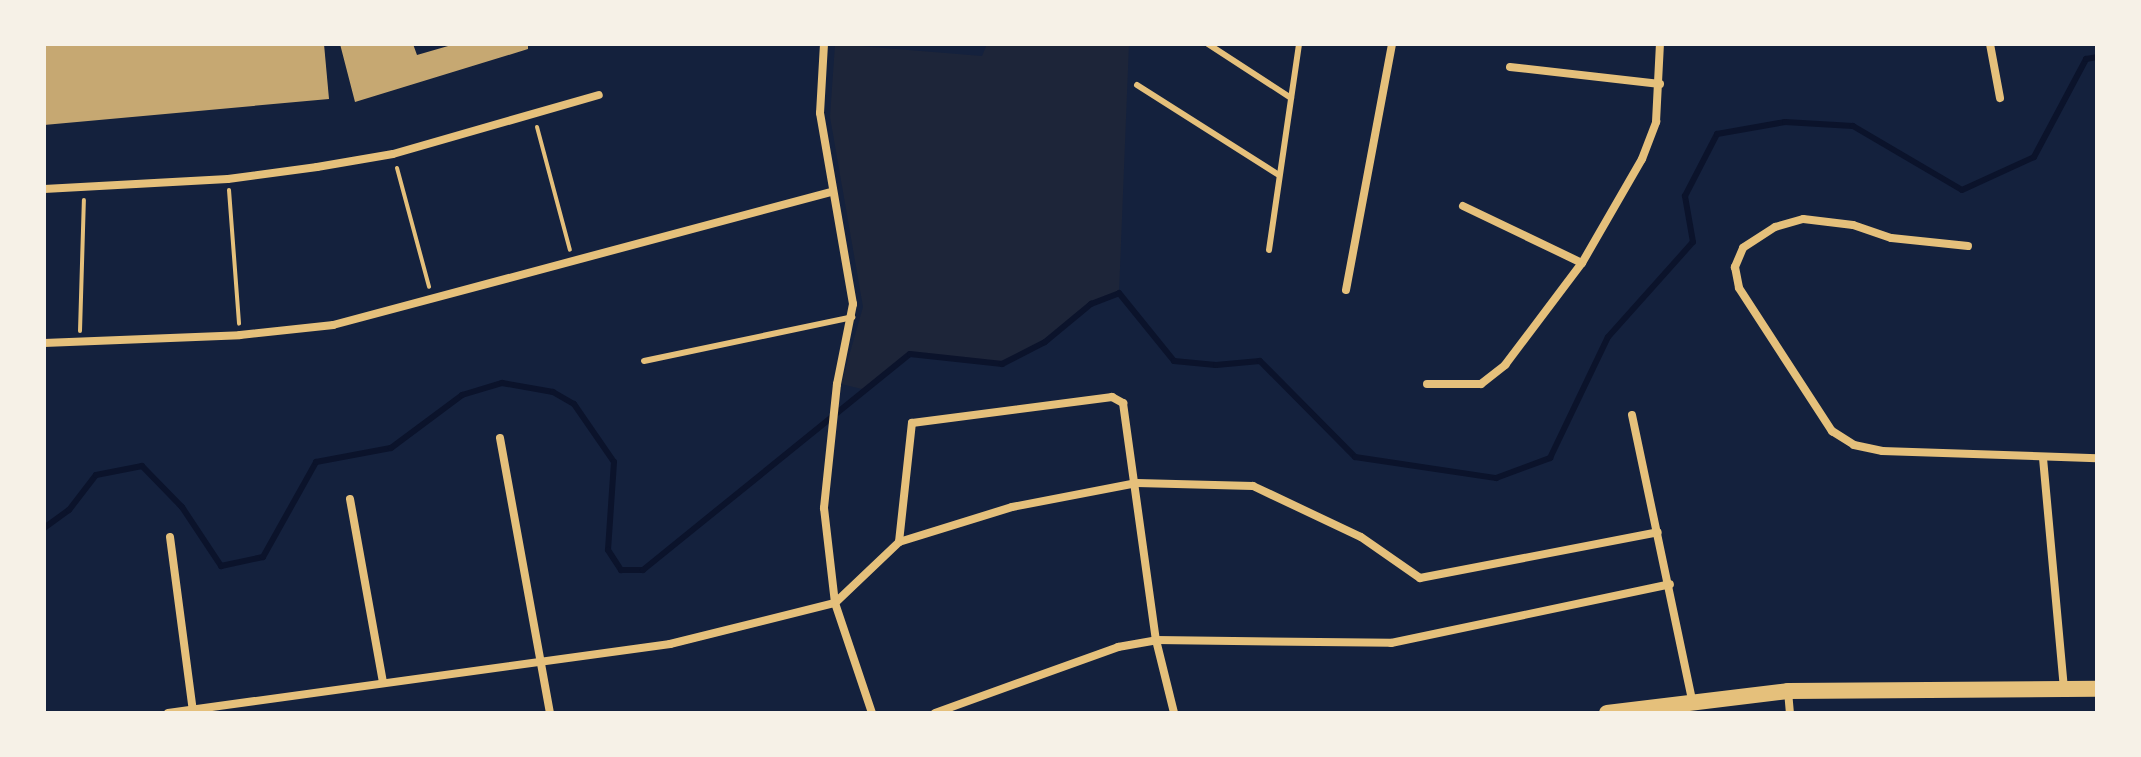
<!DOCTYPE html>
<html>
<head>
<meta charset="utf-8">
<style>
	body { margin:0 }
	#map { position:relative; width:2141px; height:757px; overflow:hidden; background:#14213d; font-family:Lato,sans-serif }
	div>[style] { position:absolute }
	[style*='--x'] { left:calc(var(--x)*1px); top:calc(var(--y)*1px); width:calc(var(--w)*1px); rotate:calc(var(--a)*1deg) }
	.green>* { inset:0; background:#1d2539 }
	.stream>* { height:6px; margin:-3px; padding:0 3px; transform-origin:3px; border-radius:3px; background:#0b132b }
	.building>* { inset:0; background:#c6a872 }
	.path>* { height:4px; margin:-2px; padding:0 2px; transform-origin:2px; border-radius:2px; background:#e5c07b }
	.service>* { height:6px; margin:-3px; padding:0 3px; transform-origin:3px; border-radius:3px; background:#e5c07b }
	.minor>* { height:8px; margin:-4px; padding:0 4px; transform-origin:4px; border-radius:4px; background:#e5c07b }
	.secondary>* { height:16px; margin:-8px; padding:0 8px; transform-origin:8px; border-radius:8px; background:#e5c07b }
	span { translate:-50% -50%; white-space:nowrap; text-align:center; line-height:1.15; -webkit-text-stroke:6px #f6f1e7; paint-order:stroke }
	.frame { position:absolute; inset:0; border:46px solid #f6f1e7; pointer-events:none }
</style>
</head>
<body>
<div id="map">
	<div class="green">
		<i style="clip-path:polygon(835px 44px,982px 56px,987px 44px,1129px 44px,1119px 293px,1091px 304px,1045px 342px,1002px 364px,910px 354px,866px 390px,841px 384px,863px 307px,830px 117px)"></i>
	</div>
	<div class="stream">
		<i style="--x:44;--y:528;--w:31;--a:-36"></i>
		<i style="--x:69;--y:510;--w:44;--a:-52.4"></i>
		<i style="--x:96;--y:475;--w:47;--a:-11.1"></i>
		<i style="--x:142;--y:466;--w:57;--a:45.7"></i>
		<i style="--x:182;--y:507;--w:71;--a:56.5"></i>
		<i style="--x:221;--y:566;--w:43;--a:-12.1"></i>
		<i style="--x:263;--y:557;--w:109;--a:-60.8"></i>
		<i style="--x:316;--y:462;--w:76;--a:-10.6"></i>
		<i style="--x:391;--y:448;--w:89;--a:-36.7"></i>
		<i style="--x:462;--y:395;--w:42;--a:-16.7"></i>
		<i style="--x:502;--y:383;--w:52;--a:10"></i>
		<i style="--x:553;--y:392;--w:24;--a:30"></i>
		<i style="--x:574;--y:404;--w:70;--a:55.4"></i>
		<i style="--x:614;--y:462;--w:88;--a:93.9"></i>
		<i style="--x:608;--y:550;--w:24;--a:57"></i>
		<i style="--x:621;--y:570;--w:22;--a:0"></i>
		<i style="--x:643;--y:570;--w:343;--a:-39"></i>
		<i style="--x:910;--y:354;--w:93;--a:6.2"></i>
		<i style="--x:1002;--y:364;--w:48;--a:-27.1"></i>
		<i style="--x:1045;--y:342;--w:60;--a:-39.6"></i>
		<i style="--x:1091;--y:304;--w:30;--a:-21"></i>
		<i style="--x:1119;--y:293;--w:87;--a:51"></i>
		<i style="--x:1174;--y:361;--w:42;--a:5.4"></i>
		<i style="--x:1216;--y:365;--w:44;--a:-5.2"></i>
		<i style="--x:1260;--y:361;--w:135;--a:45.3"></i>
		<i style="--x:1355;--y:457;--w:143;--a:8.5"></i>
		<i style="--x:1496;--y:478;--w:58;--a:-20.3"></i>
		<i style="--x:1550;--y:458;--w:134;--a:-64.4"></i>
		<i style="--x:1608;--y:337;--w:127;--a:-48.2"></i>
		<i style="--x:1693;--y:242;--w:47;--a:-99.9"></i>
		<i style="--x:1685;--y:196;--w:70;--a:-62.7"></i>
		<i style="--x:1717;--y:134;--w:69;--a:-10"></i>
		<i style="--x:1785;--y:122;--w:68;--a:3.4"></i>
		<i style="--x:1853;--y:126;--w:126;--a:30.4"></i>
		<i style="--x:1962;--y:190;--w:79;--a:-24.6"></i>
		<i style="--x:2034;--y:157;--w:111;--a:-62"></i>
		<i style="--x:2086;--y:59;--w:11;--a:-10"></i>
	</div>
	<div class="building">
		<i style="clip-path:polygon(44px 44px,324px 44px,329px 99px,44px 125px)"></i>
		<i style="clip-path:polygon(340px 44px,413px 44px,417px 55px,455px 44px,528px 44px,528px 49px,355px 102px)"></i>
	</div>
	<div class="path">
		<i style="--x:537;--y:127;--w:127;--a:75"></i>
		<i style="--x:397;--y:168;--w:123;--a:74.9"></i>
		<i style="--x:229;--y:190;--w:134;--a:85.7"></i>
		<i style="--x:80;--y:331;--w:131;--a:-88.3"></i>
	</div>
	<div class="service">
		<i style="--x:1208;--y:44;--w:99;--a:33"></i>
		<i style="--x:1137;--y:85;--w:168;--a:32.4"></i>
		<i style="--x:1269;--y:250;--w:208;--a:-81.7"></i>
		<i style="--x:644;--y:361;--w:213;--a:-11.9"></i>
	</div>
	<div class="minor">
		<i style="--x:824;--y:44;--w:69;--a:93.3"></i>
		<i style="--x:820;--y:113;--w:194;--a:80.2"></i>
		<i style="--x:853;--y:304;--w:82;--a:101.3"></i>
		<i style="--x:837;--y:384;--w:125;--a:96"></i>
		<i style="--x:824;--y:508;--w:96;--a:83.4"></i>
		<i style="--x:835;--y:603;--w:116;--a:71.4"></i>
		<i style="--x:1990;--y:44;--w:55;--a:79.5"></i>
		<i style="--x:1510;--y:67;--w:151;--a:6.5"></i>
		<i style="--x:44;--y:189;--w:184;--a:-3.1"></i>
		<i style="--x:228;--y:179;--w:90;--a:-7.7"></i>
		<i style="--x:317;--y:167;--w:77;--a:-9.7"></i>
		<i style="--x:393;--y:154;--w:214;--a:-16"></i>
		<i style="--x:1463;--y:206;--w:132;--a:25.6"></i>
		<i style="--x:1968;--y:246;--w:77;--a:-174.1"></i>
		<i style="--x:1891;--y:238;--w:40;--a:-161.1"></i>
		<i style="--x:1853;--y:225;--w:50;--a:-173.2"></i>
		<i style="--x:1803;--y:219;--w:29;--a:164"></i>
		<i style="--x:1775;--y:227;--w:38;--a:147"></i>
		<i style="--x:1743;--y:248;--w:21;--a:113"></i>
		<i style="--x:1735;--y:267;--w:21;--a:79"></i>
		<i style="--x:1739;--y:288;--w:171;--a:57"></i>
		<i style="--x:1832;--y:431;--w:26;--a:32"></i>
		<i style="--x:1854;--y:445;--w:29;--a:12"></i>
		<i style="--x:1882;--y:451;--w:215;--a:1.9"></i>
		<i style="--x:1346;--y:290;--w:250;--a:-79.4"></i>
		<i style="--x:44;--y:343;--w:196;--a:-2.3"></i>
		<i style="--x:240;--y:335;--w:94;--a:-6.1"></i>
		<i style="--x:333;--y:325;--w:515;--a:-14.95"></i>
		<i style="--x:1427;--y:384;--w:54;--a:0"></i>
		<i style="--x:1481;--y:384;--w:31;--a:-38"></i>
		<i style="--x:1505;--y:365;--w:128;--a:-53"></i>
		<i style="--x:1582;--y:263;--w:120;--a:-60"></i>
		<i style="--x:1642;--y:159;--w:40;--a:-69"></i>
		<i style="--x:1656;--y:122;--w:78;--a:-87.1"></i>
		<i style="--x:1632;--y:415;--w:290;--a:78.1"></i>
		<i style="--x:500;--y:438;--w:280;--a:79.7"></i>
		<i style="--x:2043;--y:458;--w:231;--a:84.8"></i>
		<i style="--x:350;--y:499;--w:187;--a:79.8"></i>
		<i style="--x:170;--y:537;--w:176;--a:82.5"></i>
		<i style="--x:899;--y:542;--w:118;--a:-17.2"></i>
		<i style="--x:1012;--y:507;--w:127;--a:-10.9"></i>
		<i style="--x:1137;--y:483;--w:116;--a:1.5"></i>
		<i style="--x:1253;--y:486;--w:119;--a:25.3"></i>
		<i style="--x:1361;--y:537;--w:72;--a:34.8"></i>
		<i style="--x:1420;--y:578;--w:242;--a:-10.9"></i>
		<i style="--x:1788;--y:691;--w:22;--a:85"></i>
		<i style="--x:168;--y:713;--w:507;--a:-7.83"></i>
		<i style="--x:670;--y:644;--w:170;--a:-14"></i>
		<i style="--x:835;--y:603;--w:88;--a:-43.6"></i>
		<i style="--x:899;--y:542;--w:120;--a:-83.8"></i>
		<i style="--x:912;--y:423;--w:202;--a:-7.4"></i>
		<i style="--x:1112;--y:397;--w:13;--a:29"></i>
		<i style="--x:1123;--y:403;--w:239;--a:82.1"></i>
		<i style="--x:1156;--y:640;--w:75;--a:76.1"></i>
		<i style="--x:935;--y:713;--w:195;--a:-19.8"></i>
		<i style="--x:1118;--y:647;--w:39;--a:-10"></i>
		<i style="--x:1156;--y:640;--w:235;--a:0.7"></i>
		<i style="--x:1391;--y:643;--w:285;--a:-11.9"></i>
	</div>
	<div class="secondary">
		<i style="--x:1607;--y:713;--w:182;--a:-6.9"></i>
		<i style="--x:1788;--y:691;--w:309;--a:-0.4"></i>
	</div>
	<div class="frame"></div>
</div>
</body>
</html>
